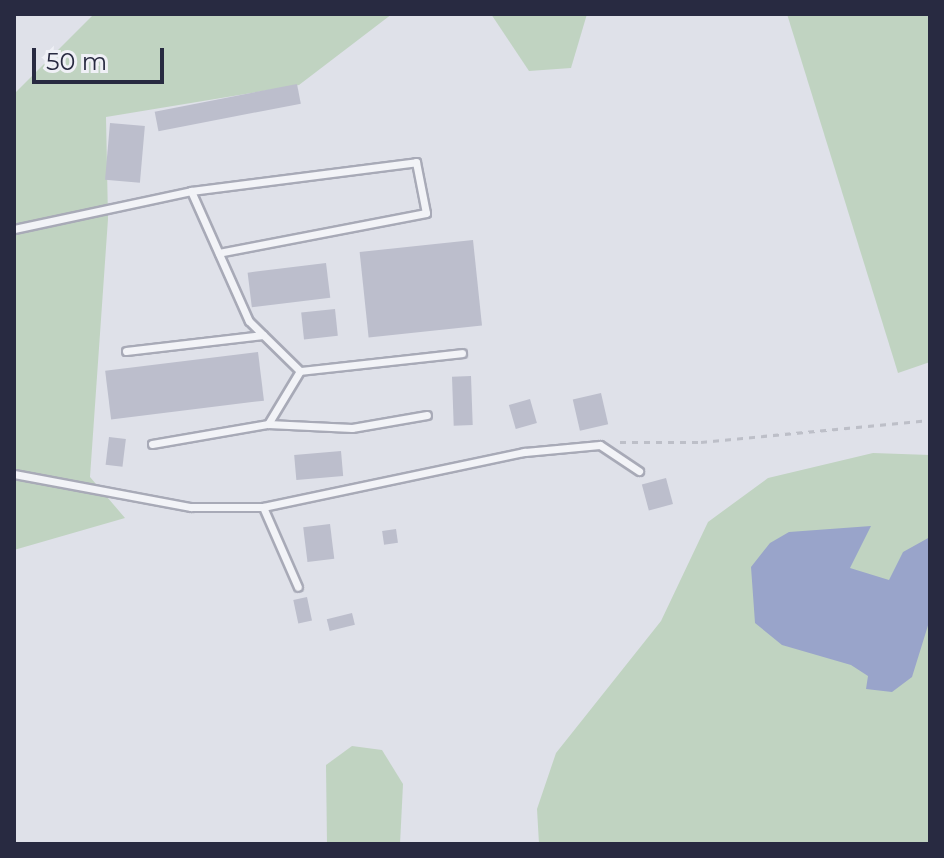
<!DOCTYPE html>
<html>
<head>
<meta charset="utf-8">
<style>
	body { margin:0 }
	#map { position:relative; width:944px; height:858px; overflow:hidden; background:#dfe1e9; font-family:Montserrat,sans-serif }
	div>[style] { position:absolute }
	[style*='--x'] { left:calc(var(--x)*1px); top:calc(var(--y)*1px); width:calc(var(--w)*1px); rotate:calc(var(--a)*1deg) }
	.green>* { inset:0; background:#c0d3c1 }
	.water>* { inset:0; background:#99a4ca }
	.building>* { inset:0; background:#bcbecc; transform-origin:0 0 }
	.path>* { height:3px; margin-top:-1.5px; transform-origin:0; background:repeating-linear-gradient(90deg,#bdbfc8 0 6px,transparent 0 12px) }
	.roads { filter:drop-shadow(2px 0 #a8aab7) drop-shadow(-2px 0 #a8aab7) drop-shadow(0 2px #a8aab7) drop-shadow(0 -2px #a8aab7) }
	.lane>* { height:7px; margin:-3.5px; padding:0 3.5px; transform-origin:3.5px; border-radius:3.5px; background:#f2f3f7 }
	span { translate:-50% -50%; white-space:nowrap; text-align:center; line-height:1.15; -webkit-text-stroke:8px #eff0f6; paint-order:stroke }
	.frame { position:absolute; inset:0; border:16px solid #282a41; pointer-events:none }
	.scale { position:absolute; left:32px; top:48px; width:132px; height:36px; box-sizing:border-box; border:4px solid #282a41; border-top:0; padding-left:10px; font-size:24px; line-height:28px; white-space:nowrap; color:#282a41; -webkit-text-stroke:6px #eff0f6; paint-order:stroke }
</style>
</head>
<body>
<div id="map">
	<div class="green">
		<i style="clip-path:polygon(94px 14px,392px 14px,299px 85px,106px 117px,108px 219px,90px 477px,125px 518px,14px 550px,14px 94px)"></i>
		<i style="clip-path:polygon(491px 14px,587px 14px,571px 68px,529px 71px)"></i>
		<i style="clip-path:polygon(787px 14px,930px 14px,930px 362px,898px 373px)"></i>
		<i style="clip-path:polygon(873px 453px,930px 455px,930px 844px,539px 844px,537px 809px,556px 753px,661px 621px,708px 522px,768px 478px)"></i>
		<i style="clip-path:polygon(352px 746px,382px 750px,403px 784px,400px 844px,327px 844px,326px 765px)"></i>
	</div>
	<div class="water">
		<i style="clip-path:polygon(871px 526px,850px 568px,889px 580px,903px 552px,930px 537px,930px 619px,912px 677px,892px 692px,866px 689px,868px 676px,851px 665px,782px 645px,755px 623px,751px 567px,770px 543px,789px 532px)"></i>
	</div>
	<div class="building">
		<i style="left:297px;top:84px;width:20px;height:145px;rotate:79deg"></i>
		<i style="left:110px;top:123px;width:35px;height:57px;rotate:5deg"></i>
		<i style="left:473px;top:240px;width:86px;height:114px;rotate:84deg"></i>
		<i style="left:326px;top:263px;width:35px;height:79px;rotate:83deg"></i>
		<i style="left:335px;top:309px;width:27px;height:34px;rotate:84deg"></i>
		<i style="left:258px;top:352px;width:49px;height:154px;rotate:83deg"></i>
		<i style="left:471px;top:376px;width:49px;height:19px;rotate:88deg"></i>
		<i style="left:601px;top:393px;width:32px;height:29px;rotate:77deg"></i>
		<i style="left:530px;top:399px;width:25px;height:22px;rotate:74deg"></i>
		<i style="left:109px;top:437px;width:17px;height:28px;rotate:7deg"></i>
		<i style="left:341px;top:451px;width:25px;height:47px;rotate:85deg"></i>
		<i style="left:666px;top:478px;width:27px;height:25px;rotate:75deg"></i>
		<i style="left:330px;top:524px;width:35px;height:27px;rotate:83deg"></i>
		<i style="left:396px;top:529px;width:14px;height:14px;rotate:82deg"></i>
		<i style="left:307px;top:597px;width:24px;height:14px;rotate:78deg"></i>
		<i style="left:352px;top:613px;width:12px;height:26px;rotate:76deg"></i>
	</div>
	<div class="path">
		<i style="--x:620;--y:442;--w:81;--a:0"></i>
		<i style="--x:701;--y:442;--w:230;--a:-5.5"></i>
	</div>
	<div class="roads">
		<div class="lane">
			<i style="--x:191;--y:191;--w:142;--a:66"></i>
			<i style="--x:249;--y:321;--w:71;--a:44.4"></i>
			<i style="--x:14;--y:229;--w:181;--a:-12.1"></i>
			<i style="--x:191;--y:191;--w:227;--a:-7.3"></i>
			<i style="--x:416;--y:162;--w:52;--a:78.9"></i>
			<i style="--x:426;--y:213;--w:211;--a:169.1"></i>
			<i style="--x:126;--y:351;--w:138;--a:-6.7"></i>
			<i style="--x:268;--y:424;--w:62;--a:-58.9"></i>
			<i style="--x:300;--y:371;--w:163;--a:-6.3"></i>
			<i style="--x:152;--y:444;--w:118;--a:-9.8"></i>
			<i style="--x:268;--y:424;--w:84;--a:2.7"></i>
			<i style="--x:352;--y:428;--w:76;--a:-9.8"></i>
			<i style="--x:14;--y:474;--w:180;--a:10.6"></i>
			<i style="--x:191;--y:507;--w:72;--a:0"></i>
			<i style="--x:263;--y:507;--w:268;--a:-11.9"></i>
			<i style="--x:525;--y:452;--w:75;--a:-5.3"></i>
			<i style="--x:600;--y:445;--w:47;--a:33.7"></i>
			<i style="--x:263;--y:507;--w:87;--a:66.4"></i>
		</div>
	</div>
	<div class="frame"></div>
	<div class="scale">50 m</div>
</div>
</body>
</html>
